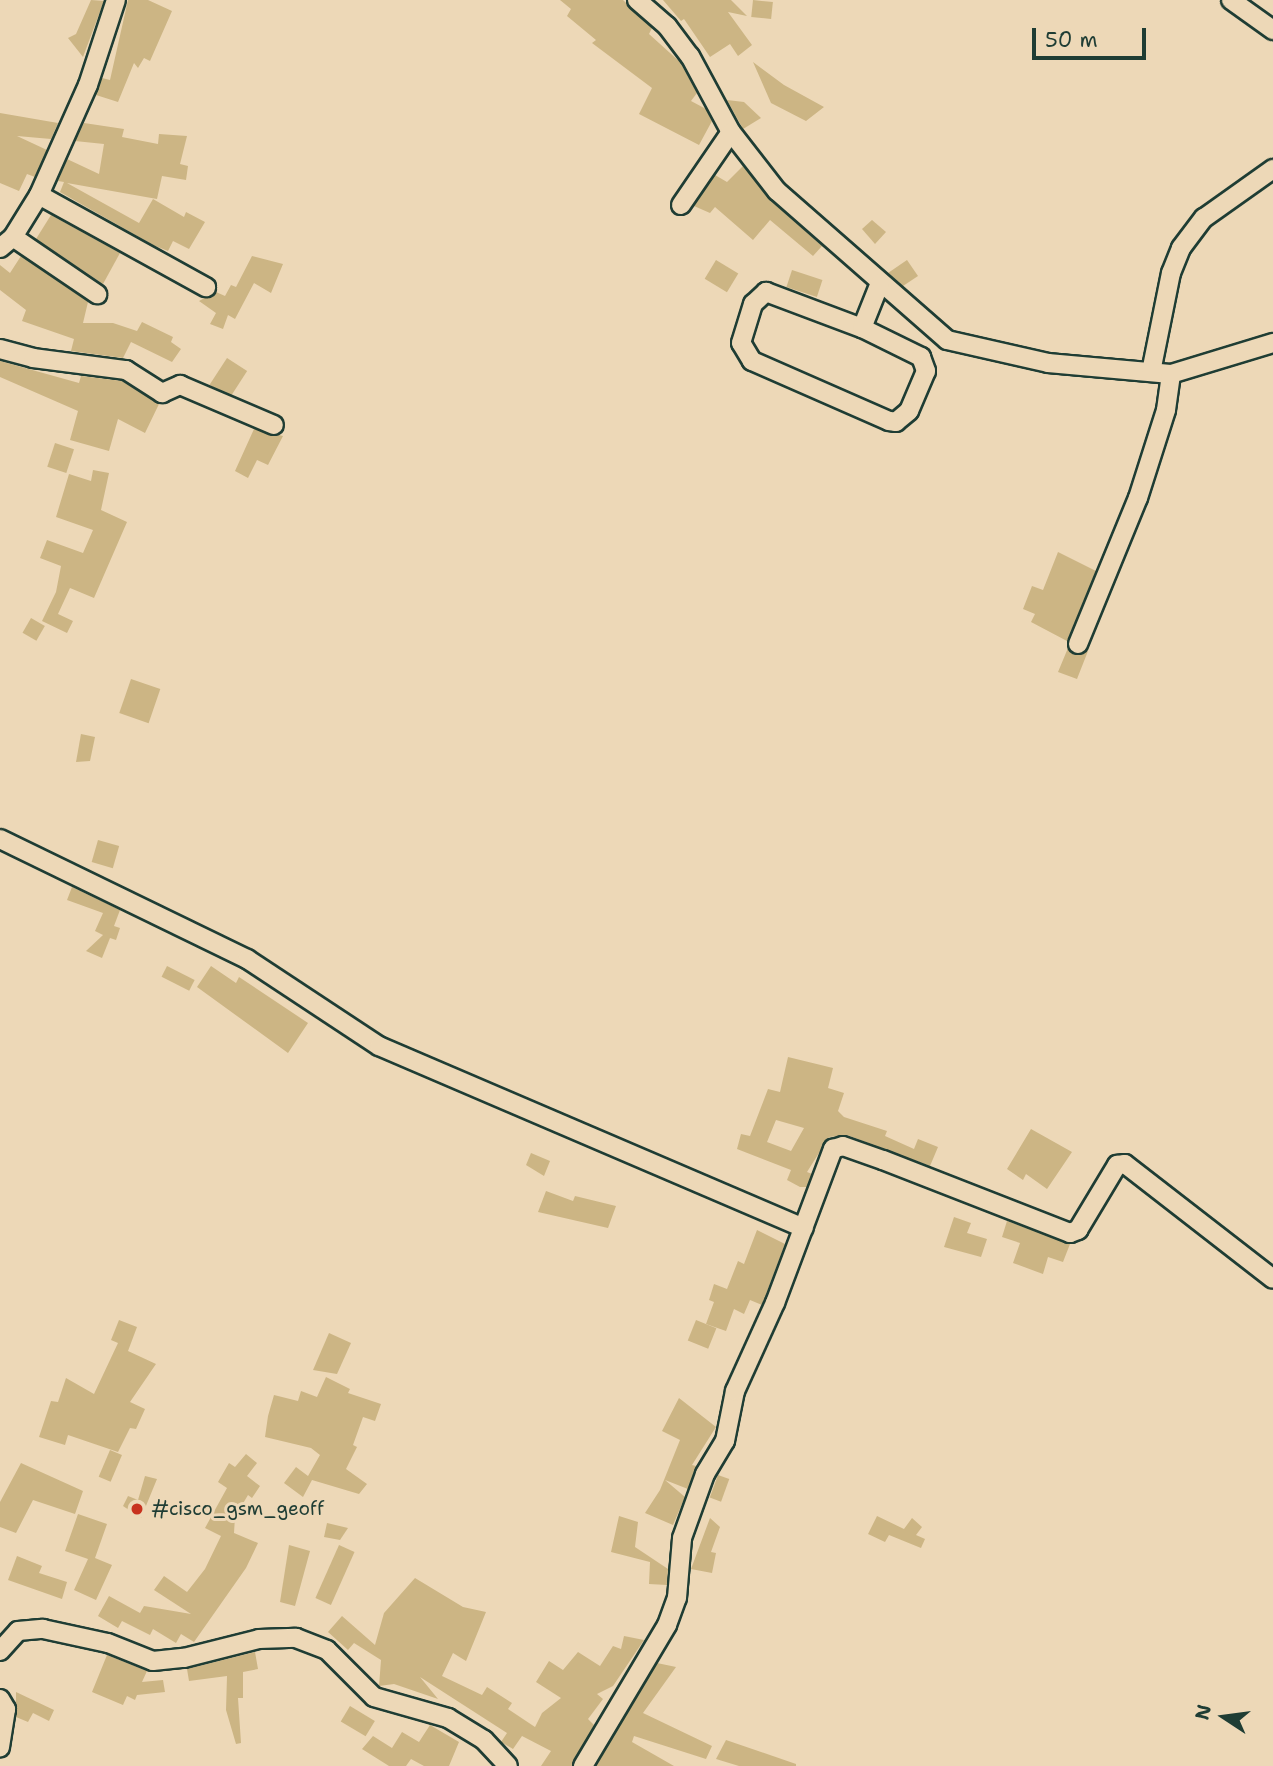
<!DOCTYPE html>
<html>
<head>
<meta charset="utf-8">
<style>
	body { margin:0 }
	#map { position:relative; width:1273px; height:1766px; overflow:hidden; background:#edd8b7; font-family:"Shantell Sans",sans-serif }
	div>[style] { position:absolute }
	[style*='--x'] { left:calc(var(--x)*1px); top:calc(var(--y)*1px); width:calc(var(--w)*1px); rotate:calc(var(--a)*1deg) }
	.building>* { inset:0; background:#ccb584; transform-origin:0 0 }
	.roads { filter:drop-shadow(2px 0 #1f3d34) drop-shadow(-2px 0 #1f3d34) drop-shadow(0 2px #1f3d34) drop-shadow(0 -2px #1f3d34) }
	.street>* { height:18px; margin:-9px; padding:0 9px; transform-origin:9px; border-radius:9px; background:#edd8b7 }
	.dots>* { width:19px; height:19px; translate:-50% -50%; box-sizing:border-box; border:4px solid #edd8b7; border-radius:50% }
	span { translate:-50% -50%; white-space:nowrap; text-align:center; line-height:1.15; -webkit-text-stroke:6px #edd8b7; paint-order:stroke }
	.poi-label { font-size:19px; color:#1f3d34 }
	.left { translate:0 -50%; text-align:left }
	.north { position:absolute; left:1189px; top:1682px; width:70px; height:70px; -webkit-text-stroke:5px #edd8b7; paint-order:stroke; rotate:283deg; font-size:19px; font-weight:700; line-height:28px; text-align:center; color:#1f3d34 }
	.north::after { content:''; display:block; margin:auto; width:24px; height:32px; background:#1f3d34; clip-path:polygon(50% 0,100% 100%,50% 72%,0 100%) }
	.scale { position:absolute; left:1032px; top:28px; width:114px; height:32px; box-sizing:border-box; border:4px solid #1f3d34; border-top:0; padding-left:9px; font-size:21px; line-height:24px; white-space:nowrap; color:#1f3d34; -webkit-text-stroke:5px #edd8b7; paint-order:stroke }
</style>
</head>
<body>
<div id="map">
	<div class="building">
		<i style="clip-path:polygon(91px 0,104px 1px,83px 57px,68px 38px,76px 34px)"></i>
		<i style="clip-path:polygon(128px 0,148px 0,172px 11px,150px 61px,144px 58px,138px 68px,134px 63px,118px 102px,96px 95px,102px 78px,110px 80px)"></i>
		<i style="clip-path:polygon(560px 0,623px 0,652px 28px,649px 34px,680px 62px,697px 93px,691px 101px,706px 109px,712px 121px,699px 145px,639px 114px,652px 88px,592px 43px,596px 40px,567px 16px,571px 9px)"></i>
		<i style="clip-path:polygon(663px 0,731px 0,747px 16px,728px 12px,752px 45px,738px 56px,730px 44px,710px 57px,684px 19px,681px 21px)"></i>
		<i style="left:753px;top:0;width:20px;height:17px;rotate:6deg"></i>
		<i style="clip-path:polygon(753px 62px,784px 85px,824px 107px,806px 121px,771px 103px)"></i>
		<i style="clip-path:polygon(727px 100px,744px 102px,761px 118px,743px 129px)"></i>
		<i style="clip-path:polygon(0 113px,58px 123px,51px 139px,17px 136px,47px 150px,35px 177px,27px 174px,19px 191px,0 183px)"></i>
		<i style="clip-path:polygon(84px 123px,124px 129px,122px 137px,158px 144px,159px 134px,187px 136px,180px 164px,188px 166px,186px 180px,162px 176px,157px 199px,67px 183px,139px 223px,153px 199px,184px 217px,186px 212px,205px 222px,189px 249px,173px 241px,168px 251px,153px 245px,60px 192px,64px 182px,58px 181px,67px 159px,99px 174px,104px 144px,75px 141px)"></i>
		<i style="clip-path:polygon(743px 166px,769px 199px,822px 246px,813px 256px,770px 220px,753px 240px,715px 207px,710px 213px,694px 206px,715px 175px,727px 182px)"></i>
		<i style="clip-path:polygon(51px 215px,120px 253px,103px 284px,36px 239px)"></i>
		<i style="clip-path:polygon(872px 220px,886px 232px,875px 244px,862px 229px)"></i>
		<i style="clip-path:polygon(21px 256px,88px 302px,83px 323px,113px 323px,137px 331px,142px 322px,173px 337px,171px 342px,181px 349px,172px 362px,131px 342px,123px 358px,71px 351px,74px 339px,22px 321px,26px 310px,0 290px,0 265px,10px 273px)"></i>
		<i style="clip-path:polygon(252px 256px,283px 264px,271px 293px,254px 283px,235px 319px,228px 315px,223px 329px,210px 324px,216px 313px,199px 301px,216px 292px,225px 296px,231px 285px,236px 287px)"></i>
		<i style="left:716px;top:260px;width:26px;height:22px;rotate:31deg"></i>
		<i style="clip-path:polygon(907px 260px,918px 276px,903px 286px,888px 273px)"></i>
		<i style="left:792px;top:270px;width:32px;height:18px;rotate:18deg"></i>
		<i style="left:227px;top:358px;width:24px;height:32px;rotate:33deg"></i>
		<i style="clip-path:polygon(0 361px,79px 383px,81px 376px,122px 381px,159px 404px,145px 433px,118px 419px,109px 451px,70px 440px,78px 411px,0 377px)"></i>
		<i style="clip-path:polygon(254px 429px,283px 436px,268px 465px,257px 460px,248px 478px,235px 471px)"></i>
		<i style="left:55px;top:443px;width:20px;height:25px;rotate:18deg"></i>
		<i style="clip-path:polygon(93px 470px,109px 473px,101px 510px,127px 522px,94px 598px,70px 588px,58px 614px,73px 621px,67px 633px,42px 621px,56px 592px,61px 566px,40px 558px,47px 540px,83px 553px,93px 530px,56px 517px,69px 474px,91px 481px)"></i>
		<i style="clip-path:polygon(1058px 552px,1096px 571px,1067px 641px,1031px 622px,1035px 614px,1023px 609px,1032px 586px,1043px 590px)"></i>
		<i style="left:31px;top:618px;width:16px;height:17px;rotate:30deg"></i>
		<i style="clip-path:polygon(1068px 648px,1074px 655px,1088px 651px,1077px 679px,1058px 672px)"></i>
		<i style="left:131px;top:679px;width:31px;height:36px;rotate:19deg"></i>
		<i style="clip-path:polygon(81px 734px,95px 737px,90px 761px,76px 762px)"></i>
		<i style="left:98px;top:840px;width:22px;height:23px;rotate:16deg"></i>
		<i style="clip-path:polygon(72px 887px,120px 910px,114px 926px,120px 928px,116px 940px,110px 938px,102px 958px,86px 951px,103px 935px,95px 931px,103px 913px,67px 900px)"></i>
		<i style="left:167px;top:966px;width:31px;height:12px;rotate:27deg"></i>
		<i style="clip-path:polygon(211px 966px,236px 983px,239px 977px,308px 1023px,288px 1053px,197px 987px)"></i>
		<i style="clip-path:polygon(evenodd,788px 1057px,833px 1068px,828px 1088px,844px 1093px,838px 1111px,844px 1117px,887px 1131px,885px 1136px,914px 1149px,918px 1139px,938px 1147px,930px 1166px,847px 1135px,829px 1137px,807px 1172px,812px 1174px,807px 1187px,800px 1187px,787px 1180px,791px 1170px,737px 1149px,741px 1134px,750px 1136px,768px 1089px,780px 1092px,788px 1057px,776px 1120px,804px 1128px,791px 1151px,767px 1142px,776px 1120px)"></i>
		<i style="clip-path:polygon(1031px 1129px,1072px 1152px,1047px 1189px,1026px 1174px,1023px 1180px,1007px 1169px)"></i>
		<i style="clip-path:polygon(531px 1153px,550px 1161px,544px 1176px,526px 1165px)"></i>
		<i style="clip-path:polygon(546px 1191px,573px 1201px,575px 1196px,616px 1206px,608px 1228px,538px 1212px)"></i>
		<i style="clip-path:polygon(954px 1217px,971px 1223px,967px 1233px,987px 1239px,981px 1257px,944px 1247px)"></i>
		<i style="clip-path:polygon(1007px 1221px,1070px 1244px,1063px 1262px,1048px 1257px,1043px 1274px,1013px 1263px,1020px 1243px,1002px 1237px)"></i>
		<i style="clip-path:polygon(757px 1230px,785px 1244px,762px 1305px,750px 1300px,744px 1314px,734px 1309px,726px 1331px,706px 1324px,714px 1302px,709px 1300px,714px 1284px,727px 1289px,738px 1261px,744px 1264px)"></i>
		<i style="clip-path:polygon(119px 1320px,137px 1327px,128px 1351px,156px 1364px,130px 1402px,145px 1409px,136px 1429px,130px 1428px,118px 1452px,68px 1435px,65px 1445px,39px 1437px,51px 1401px,58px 1402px,66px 1378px,94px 1394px,118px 1343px,111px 1340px)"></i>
		<i style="left:696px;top:1320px;width:22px;height:22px;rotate:22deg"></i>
		<i style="clip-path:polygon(329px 1333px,351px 1343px,337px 1374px,313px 1370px)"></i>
		<i style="clip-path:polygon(326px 1377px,350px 1389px,348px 1393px,381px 1404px,375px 1421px,363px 1417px,353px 1445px,357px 1447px,346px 1469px,367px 1484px,359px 1494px,312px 1480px,303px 1497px,284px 1483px,296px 1467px,308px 1476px,320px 1455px,311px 1448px,265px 1437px,268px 1416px,274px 1395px,298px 1401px,301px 1391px,317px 1397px)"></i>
		<i style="clip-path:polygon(679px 1398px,716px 1427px,692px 1465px,696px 1466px,688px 1489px,665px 1480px,685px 1497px,673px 1525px,645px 1513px,660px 1490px,680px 1440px,662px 1431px)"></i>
		<i style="left:110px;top:1450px;width:13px;height:29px;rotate:23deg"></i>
		<i style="clip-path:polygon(246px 1454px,257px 1463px,247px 1476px,260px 1486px,252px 1498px,248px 1495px,235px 1517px,234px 1533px,258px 1543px,246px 1568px,194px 1642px,181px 1634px,176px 1643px,153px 1629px,150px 1635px,122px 1621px,118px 1628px,98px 1616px,109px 1596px,140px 1613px,144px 1606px,191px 1614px,154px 1590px,164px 1576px,187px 1592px,205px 1569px,221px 1536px,205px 1528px,227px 1488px,218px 1482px,229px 1463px,235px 1467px)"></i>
		<i style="clip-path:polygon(21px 1463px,83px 1491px,75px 1514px,33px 1500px,16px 1533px,0 1527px,0 1502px)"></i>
		<i style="left:718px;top:1475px;width:12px;height:24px;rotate:20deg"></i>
		<i style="clip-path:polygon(145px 1476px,157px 1479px,141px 1518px,123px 1506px,128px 1496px,138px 1500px)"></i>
		<i style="clip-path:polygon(78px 1514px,107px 1524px,95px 1558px,112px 1565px,96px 1600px,74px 1590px,88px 1559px,65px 1551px)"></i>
		<i style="clip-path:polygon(619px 1516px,638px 1522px,635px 1547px,668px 1569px,667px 1585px,649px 1584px,650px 1562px,611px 1552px)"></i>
		<i style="clip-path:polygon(877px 1516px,904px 1529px,912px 1518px,922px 1527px,916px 1535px,925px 1539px,921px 1548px,889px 1535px,885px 1542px,868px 1534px)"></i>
		<i style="clip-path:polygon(710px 1518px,720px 1527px,711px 1552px,716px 1553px,712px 1573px,691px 1569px)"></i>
		<i style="clip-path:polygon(327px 1523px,348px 1528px,340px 1540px,324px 1537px)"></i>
		<i style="clip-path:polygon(289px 1545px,310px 1551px,295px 1606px,280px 1602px)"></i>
		<i style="left:339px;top:1545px;width:17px;height:58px;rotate:24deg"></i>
		<i style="clip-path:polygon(17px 1556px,42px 1566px,39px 1573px,67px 1582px,62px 1599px,8px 1580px)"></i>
		<i style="clip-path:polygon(415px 1578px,463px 1607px,486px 1612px,466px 1661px,453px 1653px,442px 1676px,482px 1695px,487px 1687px,512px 1703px,508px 1709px,535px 1727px,542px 1713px,561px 1698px,536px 1682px,549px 1661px,563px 1670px,578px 1652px,600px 1666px,613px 1646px,621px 1649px,624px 1636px,644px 1640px,613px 1686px,597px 1694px,603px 1699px,588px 1719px,594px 1725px,572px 1766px,541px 1766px,551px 1751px,522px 1736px,513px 1749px,501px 1742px,507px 1733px,420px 1677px,438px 1699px,394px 1684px,379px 1686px,381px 1660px,354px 1643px,348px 1650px,328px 1632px,342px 1616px,375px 1645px,384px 1613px)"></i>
		<i style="clip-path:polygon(255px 1652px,258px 1669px,243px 1672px,243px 1698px,238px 1698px,241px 1743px,236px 1744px,226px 1710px,227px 1676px,189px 1681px,187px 1669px)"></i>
		<i style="clip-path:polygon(107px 1655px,147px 1671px,142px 1682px,163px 1680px,165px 1692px,137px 1695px,135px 1700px,127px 1696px,123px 1705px,92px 1692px)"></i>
		<i style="clip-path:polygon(657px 1663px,676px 1667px,643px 1713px,712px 1746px,706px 1759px,634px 1736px,632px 1742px,674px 1766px,596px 1766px)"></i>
		<i style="clip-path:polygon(16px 1692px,54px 1710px,49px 1721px,33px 1713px,28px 1722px,16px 1717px)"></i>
		<i style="left:350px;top:1706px;width:29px;height:18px;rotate:31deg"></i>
		<i style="clip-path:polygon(430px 1725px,459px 1742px,449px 1766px,424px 1766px,411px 1759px,406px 1766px,389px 1766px,362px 1749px,373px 1736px,392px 1748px,402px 1732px,419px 1742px)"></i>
		<i style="clip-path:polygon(726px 1740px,796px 1764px,796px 1766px,739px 1766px,716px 1759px)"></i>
	</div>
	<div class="roads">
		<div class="street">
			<i style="--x:637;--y:0;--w:40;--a:41"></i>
			<i style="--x:667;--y:26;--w:38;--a:53"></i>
			<i style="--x:690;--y:56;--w:86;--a:61.7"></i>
			<i style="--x:731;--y:132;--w:75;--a:52.1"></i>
			<i style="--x:777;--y:191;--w:226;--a:41.2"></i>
			<i style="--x:947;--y:340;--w:104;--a:12.8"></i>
			<i style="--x:1048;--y:363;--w:123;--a:5.1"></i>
			<i style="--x:1171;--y:374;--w:107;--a:-16.9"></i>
			<i style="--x:1231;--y:0;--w:52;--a:35.5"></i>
			<i style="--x:39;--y:195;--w:191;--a:28.9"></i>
			<i style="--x:681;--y:205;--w:88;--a:-55.6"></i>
			<i style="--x:13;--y:237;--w:102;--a:34.2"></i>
			<i style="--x:0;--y:248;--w:17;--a:-40"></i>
			<i style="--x:13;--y:237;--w:49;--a:-58.2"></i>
			<i style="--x:39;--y:195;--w:120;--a:-66"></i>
			<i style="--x:88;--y:85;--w:89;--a:-71.8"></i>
			<i style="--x:766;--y:292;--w:103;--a:20.6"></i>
			<i style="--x:862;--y:328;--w:66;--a:26.2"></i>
			<i style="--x:921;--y:357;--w:15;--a:70"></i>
			<i style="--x:926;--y:371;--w:43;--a:113"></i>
			<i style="--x:909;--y:411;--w:17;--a:140"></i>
			<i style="--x:896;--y:422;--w:7;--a:-172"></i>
			<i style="--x:889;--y:421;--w:150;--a:-156.3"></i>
			<i style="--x:752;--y:361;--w:21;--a:-121"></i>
			<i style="--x:741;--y:343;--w:41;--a:-72.9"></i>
			<i style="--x:753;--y:304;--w:18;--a:-43"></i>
			<i style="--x:862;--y:328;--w:48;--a:-68.2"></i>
			<i style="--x:0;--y:349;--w:34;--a:15"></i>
			<i style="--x:33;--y:358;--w:94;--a:7.4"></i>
			<i style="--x:126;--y:370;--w:43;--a:32.6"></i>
			<i style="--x:162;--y:393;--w:20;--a:-24"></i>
			<i style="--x:180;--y:385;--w:102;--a:23.1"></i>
			<i style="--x:1151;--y:372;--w:101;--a:-78.6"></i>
			<i style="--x:1171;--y:273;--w:27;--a:-68"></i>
			<i style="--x:1181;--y:248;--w:38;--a:-53"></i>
			<i style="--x:1204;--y:218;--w:85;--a:-35.4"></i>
			<i style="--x:1078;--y:644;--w:158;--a:-67.7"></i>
			<i style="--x:1138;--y:498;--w:92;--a:-72.3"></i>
			<i style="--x:1166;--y:410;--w:36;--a:-82"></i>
			<i style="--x:0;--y:839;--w:275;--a:25.9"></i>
			<i style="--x:247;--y:959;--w:158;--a:33.4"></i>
			<i style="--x:379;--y:1046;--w:462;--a:23.2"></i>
			<i style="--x:0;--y:1651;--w:27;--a:-48"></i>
			<i style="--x:18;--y:1631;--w:25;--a:-5"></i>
			<i style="--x:43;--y:1629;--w:66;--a:12.2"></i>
			<i style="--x:108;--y:1643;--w:48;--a:21.8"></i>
			<i style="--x:153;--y:1661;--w:31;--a:-6"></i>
			<i style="--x:184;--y:1658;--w:77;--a:-14.2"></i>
			<i style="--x:259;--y:1639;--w:37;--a:-2"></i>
			<i style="--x:296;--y:1638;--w:33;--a:21"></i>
			<i style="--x:327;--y:1650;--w:66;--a:45"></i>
			<i style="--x:374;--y:1697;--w:77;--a:15.8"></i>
			<i style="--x:448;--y:1718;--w:42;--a:31.4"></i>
			<i style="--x:484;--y:1740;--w:35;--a:47"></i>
			<i style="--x:0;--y:1699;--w:12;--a:59"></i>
			<i style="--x:6;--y:1709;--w:39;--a:99"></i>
			<i style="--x:583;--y:1766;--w:164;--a:-59.2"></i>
			<i style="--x:667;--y:1625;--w:29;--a:-70"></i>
			<i style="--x:677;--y:1598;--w:60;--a:-85.2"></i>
			<i style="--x:682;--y:1538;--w:68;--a:-70.2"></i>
			<i style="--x:705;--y:1474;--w:39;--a:-59"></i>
			<i style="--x:725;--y:1441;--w:51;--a:-78.7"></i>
			<i style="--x:735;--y:1391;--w:97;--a:-65.6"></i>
			<i style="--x:775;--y:1303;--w:165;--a:-69.4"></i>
			<i style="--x:833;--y:1149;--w:10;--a:-17"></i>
			<i style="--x:843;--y:1146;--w:42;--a:19.3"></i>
			<i style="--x:883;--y:1160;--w:201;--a:21.3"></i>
			<i style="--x:1070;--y:1233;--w:9;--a:-21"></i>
			<i style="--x:1078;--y:1230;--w:76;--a:-59"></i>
			<i style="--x:1117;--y:1165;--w:8;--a:-7"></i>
			<i style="--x:1125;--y:1164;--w:187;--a:37.8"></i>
		</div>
	</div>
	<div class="dots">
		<i style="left:137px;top:1509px;background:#c8321e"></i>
	</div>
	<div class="poi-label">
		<span class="left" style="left:151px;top:1509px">#cisco_gsm_geoff</span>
	</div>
	<div class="north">N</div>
	<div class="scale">50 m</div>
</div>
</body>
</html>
